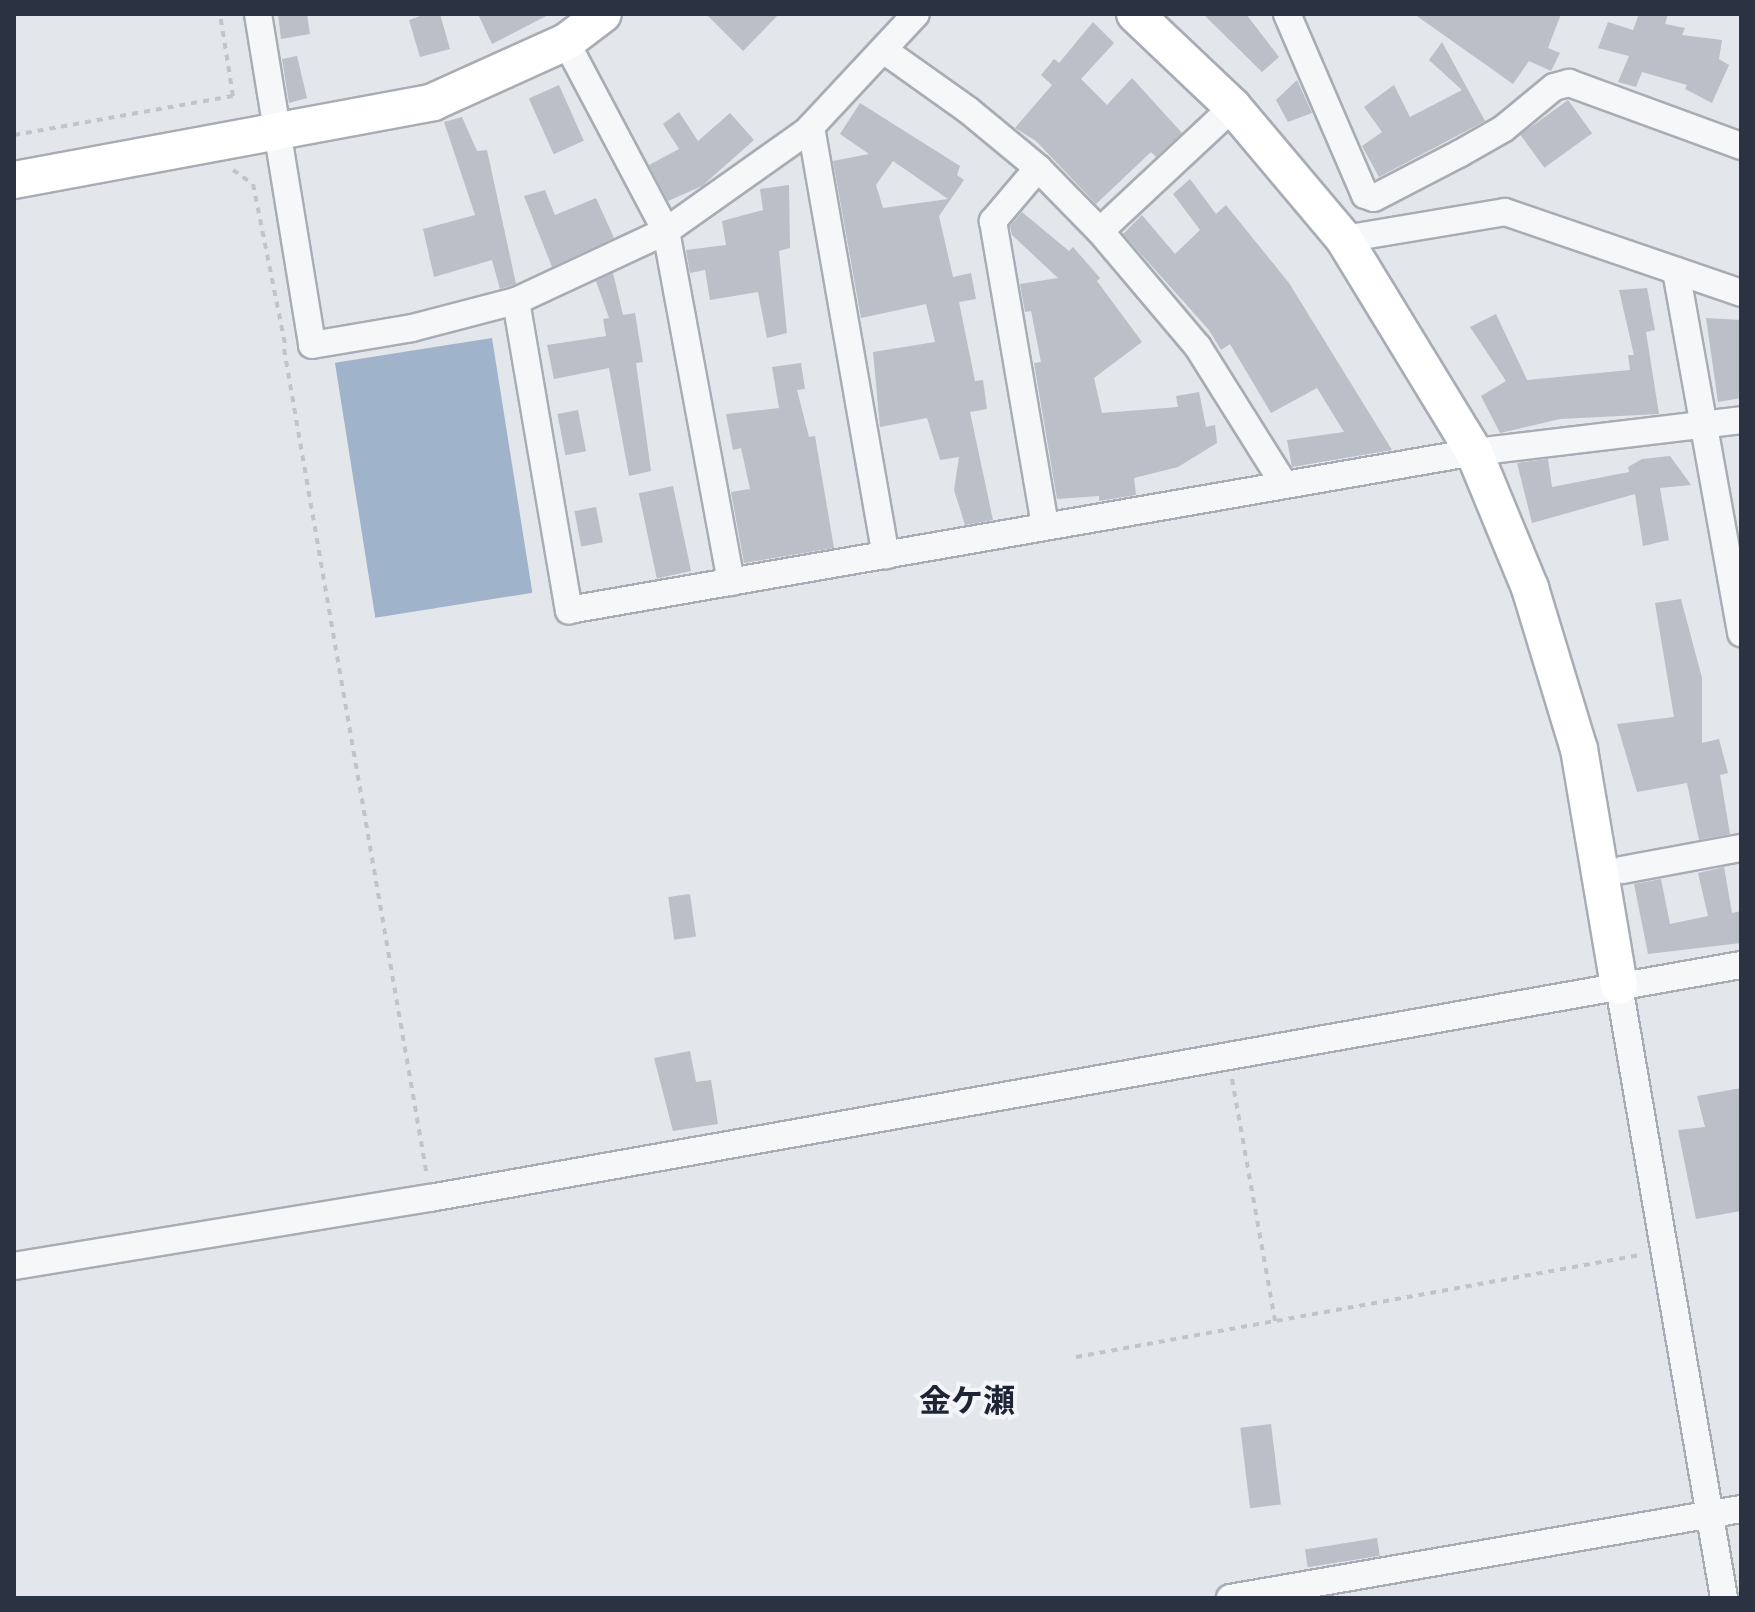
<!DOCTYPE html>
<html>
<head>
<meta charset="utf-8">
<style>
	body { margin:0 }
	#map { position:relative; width:1755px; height:1612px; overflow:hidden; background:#e3e6eb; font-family:"Space Grotesk","Noto Sans JP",sans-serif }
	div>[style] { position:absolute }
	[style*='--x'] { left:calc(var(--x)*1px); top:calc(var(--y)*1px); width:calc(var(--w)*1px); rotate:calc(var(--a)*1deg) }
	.water>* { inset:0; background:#9fb3ca; transform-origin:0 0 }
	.building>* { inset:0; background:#babfc8; transform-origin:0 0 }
	.path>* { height:4px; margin-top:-2px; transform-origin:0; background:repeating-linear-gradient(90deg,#c1c4ca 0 6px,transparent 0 12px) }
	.roads { filter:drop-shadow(2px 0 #a8adb5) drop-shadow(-2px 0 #a8adb5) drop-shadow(0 2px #a8adb5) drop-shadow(0 -2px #a8adb5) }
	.street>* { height:26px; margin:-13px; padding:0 13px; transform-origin:13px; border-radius:13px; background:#f6f7f9 }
	.secondary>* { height:36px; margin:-18px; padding:0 18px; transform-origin:18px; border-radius:18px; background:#fff }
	span { translate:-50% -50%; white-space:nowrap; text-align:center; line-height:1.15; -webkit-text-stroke:8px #f3f5f8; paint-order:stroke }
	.quarter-label { font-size:32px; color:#1d2434; font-weight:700 }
	.frame { position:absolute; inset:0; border:16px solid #2b3343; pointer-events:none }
</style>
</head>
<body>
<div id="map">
	<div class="water">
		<i style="left:492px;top:338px;width:258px;height:159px;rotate:81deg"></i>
	</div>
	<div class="building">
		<i style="clip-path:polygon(278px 14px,307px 14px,310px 34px,281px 39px)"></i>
		<i style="clip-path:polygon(426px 14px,440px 14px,450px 49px,420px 57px,409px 20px)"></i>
		<i style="clip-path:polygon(478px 14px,550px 14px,492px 44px)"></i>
		<i style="clip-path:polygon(706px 14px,779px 14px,743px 51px)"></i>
		<i style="clip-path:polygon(1203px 14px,1246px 14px,1279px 57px,1262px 72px)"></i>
		<i style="clip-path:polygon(1414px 14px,1561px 14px,1548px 48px,1560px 53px,1551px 71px,1529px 61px,1513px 84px)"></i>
		<i style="clip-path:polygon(1639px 14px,1668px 14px,1665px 24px,1685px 28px,1682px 35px,1722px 40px,1719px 59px,1729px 65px,1712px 103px,1685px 89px,1687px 85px,1642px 72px,1636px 87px,1618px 82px,1629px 56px,1598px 48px,1608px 22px,1633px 30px)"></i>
		<i style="clip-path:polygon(1093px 22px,1114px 43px,1081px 79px,1107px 105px,1132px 78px,1182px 133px,1156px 157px,1151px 152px,1096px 204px,1036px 141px,1015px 128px,1052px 85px,1041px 75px,1054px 59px,1059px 63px)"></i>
		<i style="clip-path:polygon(1442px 42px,1485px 121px,1379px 177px,1362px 146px,1382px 132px,1364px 107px,1394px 85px,1410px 117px,1462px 90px,1429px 60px)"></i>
		<i style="clip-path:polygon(297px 56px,307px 98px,289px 103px,282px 59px)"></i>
		<i style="clip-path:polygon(1297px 80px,1312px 113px,1288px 122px,1276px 100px)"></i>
		<i style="left:559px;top:85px;width:61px;height:33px;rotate:66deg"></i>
		<i style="left:1568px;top:100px;width:41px;height:59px;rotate:54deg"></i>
		<i style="clip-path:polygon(evenodd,860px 103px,960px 166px,957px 175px,964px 180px,939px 216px,953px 277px,971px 273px,976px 299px,959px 302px,975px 381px,983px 380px,987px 409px,970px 412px,993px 520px,965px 525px,954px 490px,959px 457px,940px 460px,927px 418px,880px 427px,873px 352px,935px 342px,926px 304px,861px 318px,833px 161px,869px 154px,840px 134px,860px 103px,893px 161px,948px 199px,883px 208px,876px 185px,893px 161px)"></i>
		<i style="clip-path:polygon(679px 112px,698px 141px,730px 113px,754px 140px,702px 186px,668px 201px,649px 165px,679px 149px,663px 124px)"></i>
		<i style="clip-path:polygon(462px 117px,477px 151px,487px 150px,516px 284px,500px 289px,492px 260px,434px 277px,423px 229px,475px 215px,444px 122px)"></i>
		<i style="clip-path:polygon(1190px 179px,1216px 214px,1226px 205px,1289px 283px,1392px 450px,1292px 467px,1287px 440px,1344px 432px,1317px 388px,1271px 413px,1230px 344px,1221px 350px,1209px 330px,1123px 234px,1142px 215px,1175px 254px,1200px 230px,1173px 194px)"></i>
		<i style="clip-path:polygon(789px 185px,790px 248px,779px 251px,787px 333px,767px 338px,758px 292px,710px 300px,705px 270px,690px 273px,686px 250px,726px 245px,722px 221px,763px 210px,760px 189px)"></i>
		<i style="clip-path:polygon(545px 190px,555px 215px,596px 198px,614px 238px,552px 267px,524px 196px)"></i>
		<i style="clip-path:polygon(1022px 212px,1069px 251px,1073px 247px,1100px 278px,1097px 281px,1142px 342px,1094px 378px,1102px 413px,1178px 407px,1176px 396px,1199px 392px,1206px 427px,1215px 425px,1217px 443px,1178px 467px,1134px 478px,1136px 495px,1099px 501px,1099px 496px,1057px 499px,1034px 363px,1041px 362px,1031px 311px,1025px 312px,1020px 284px,1058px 278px,1012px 235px,1010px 226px)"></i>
		<i style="clip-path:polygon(613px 273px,623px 315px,635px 313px,643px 362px,636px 363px,651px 471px,629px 476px,609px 368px,554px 379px,547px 345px,606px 336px,603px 319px,609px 318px,596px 281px)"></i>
		<i style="clip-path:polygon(1647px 288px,1655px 330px,1646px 332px,1659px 414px,1560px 419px,1500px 433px,1481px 396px,1506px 381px,1470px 327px,1496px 314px,1527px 380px,1630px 370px,1628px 355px,1634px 355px,1619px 290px)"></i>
		<i style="clip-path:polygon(1706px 318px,1741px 320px,1741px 398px,1718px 402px)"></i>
		<i style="clip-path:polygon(801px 363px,805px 389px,797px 390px,809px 437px,815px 436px,834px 548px,744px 563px,731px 492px,750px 489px,741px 448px,733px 450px,726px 414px,779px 408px,772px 367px)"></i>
		<i style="left:578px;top:410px;width:42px;height:21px;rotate:79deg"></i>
		<i style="clip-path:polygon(1670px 456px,1691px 485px,1660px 488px,1669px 540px,1643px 546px,1635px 494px,1532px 523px,1517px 463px,1548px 459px,1552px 487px,1629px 472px,1628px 467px,1642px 459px)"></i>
		<i style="left:673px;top:486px;width:87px;height:35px;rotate:78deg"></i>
		<i style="left:596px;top:507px;width:36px;height:22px;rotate:79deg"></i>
		<i style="clip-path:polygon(1681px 599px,1702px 678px,1702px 743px,1719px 739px,1728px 773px,1720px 775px,1730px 834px,1699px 840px,1687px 783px,1637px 792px,1617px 724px,1674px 717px,1655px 603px)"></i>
		<i style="clip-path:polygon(1724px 867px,1732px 913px,1741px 911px,1741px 943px,1648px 954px,1634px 884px,1661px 879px,1670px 924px,1708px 916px,1698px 873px)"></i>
		<i style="left:690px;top:894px;width:43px;height:22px;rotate:82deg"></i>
		<i style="clip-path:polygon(690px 1051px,696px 1082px,711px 1080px,718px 1124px,673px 1131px,654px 1058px)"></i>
		<i style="clip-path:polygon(1741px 1088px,1741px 1211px,1696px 1219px,1678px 1130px,1705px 1127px,1697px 1096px)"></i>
		<i style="left:1271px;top:1424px;width:81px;height:31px;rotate:83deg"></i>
		<i style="left:1377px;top:1538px;width:18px;height:73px;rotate:81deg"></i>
	</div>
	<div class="path">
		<i style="--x:14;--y:135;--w:222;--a:-10.1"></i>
		<i style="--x:233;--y:96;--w:83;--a:-99"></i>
		<i style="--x:233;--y:170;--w:24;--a:35"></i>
		<i style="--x:253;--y:184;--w:168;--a:78.7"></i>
		<i style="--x:284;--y:349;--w:839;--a:80.19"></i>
		<i style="--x:1232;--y:1079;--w:246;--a:79.9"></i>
		<i style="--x:1076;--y:1357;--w:573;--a:-10.25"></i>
	</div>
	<div class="roads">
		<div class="street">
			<i style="--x:258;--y:14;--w:335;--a:80.7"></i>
			<i style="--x:312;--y:345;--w:101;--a:-9.6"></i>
			<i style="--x:412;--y:328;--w:107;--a:-14.6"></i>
			<i style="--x:516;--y:301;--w:166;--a:-25"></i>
			<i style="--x:666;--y:231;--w:171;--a:-35.3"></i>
			<i style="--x:806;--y:132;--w:161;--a:-47"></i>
			<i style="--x:1287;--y:14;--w:197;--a:66.7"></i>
			<i style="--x:1365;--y:195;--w:9;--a:18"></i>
			<i style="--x:1374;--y:198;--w:96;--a:-27.4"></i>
			<i style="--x:1459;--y:154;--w:51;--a:-29.6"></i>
			<i style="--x:1503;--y:129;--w:66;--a:-39.5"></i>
			<i style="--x:1554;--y:87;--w:16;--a:-15"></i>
			<i style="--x:1569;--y:83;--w:183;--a:20.1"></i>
			<i style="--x:566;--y:42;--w:214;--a:62.1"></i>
			<i style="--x:666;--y:231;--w:357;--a:79.5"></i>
			<i style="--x:885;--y:51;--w:102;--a:35.4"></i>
			<i style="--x:968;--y:110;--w:91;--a:39.6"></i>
			<i style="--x:1038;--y:168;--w:88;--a:45.5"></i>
			<i style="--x:1100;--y:231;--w:152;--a:49.8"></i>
			<i style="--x:1198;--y:347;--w:162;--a:57.9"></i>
			<i style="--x:811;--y:127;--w:435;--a:80.1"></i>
			<i style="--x:1038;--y:168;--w:70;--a:130.3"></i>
			<i style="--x:993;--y:221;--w:308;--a:80.3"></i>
			<i style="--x:1100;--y:231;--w:182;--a:-43"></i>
			<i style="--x:1344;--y:239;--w:163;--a:-9.5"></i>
			<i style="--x:1505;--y:212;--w:250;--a:18.9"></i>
			<i style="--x:1676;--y:271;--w:368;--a:79.8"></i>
			<i style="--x:516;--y:301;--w:314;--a:80.3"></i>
			<i style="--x:569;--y:610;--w:919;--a:-9.9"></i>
			<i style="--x:1474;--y:452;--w:269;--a:-6.8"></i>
			<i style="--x:1622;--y:870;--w:121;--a:-10.5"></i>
			<i style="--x:1619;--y:986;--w:621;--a:80.26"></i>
			<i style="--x:14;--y:1266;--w:422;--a:-9.3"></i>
			<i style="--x:430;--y:1198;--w:1332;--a:-10.08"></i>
			<i style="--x:1230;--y:1598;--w:519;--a:-9.88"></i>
		</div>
		<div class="secondary">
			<i style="--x:1135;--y:14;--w:135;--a:43.5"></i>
			<i style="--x:1233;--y:107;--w:172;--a:49.9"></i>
			<i style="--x:1344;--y:239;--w:250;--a:58.6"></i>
			<i style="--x:1474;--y:452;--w:147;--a:67.6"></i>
			<i style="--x:1530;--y:588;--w:168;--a:73.1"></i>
			<i style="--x:1579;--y:749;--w:240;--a:80.4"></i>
			<i style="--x:14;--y:180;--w:426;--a:-10.5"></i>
			<i style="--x:433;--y:102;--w:146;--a:-24.3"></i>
			<i style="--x:566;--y:42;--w:46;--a:-37.1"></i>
		</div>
	</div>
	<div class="quarter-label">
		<span style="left:967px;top:1401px">金ケ瀬</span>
	</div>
	<div class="frame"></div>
</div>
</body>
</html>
